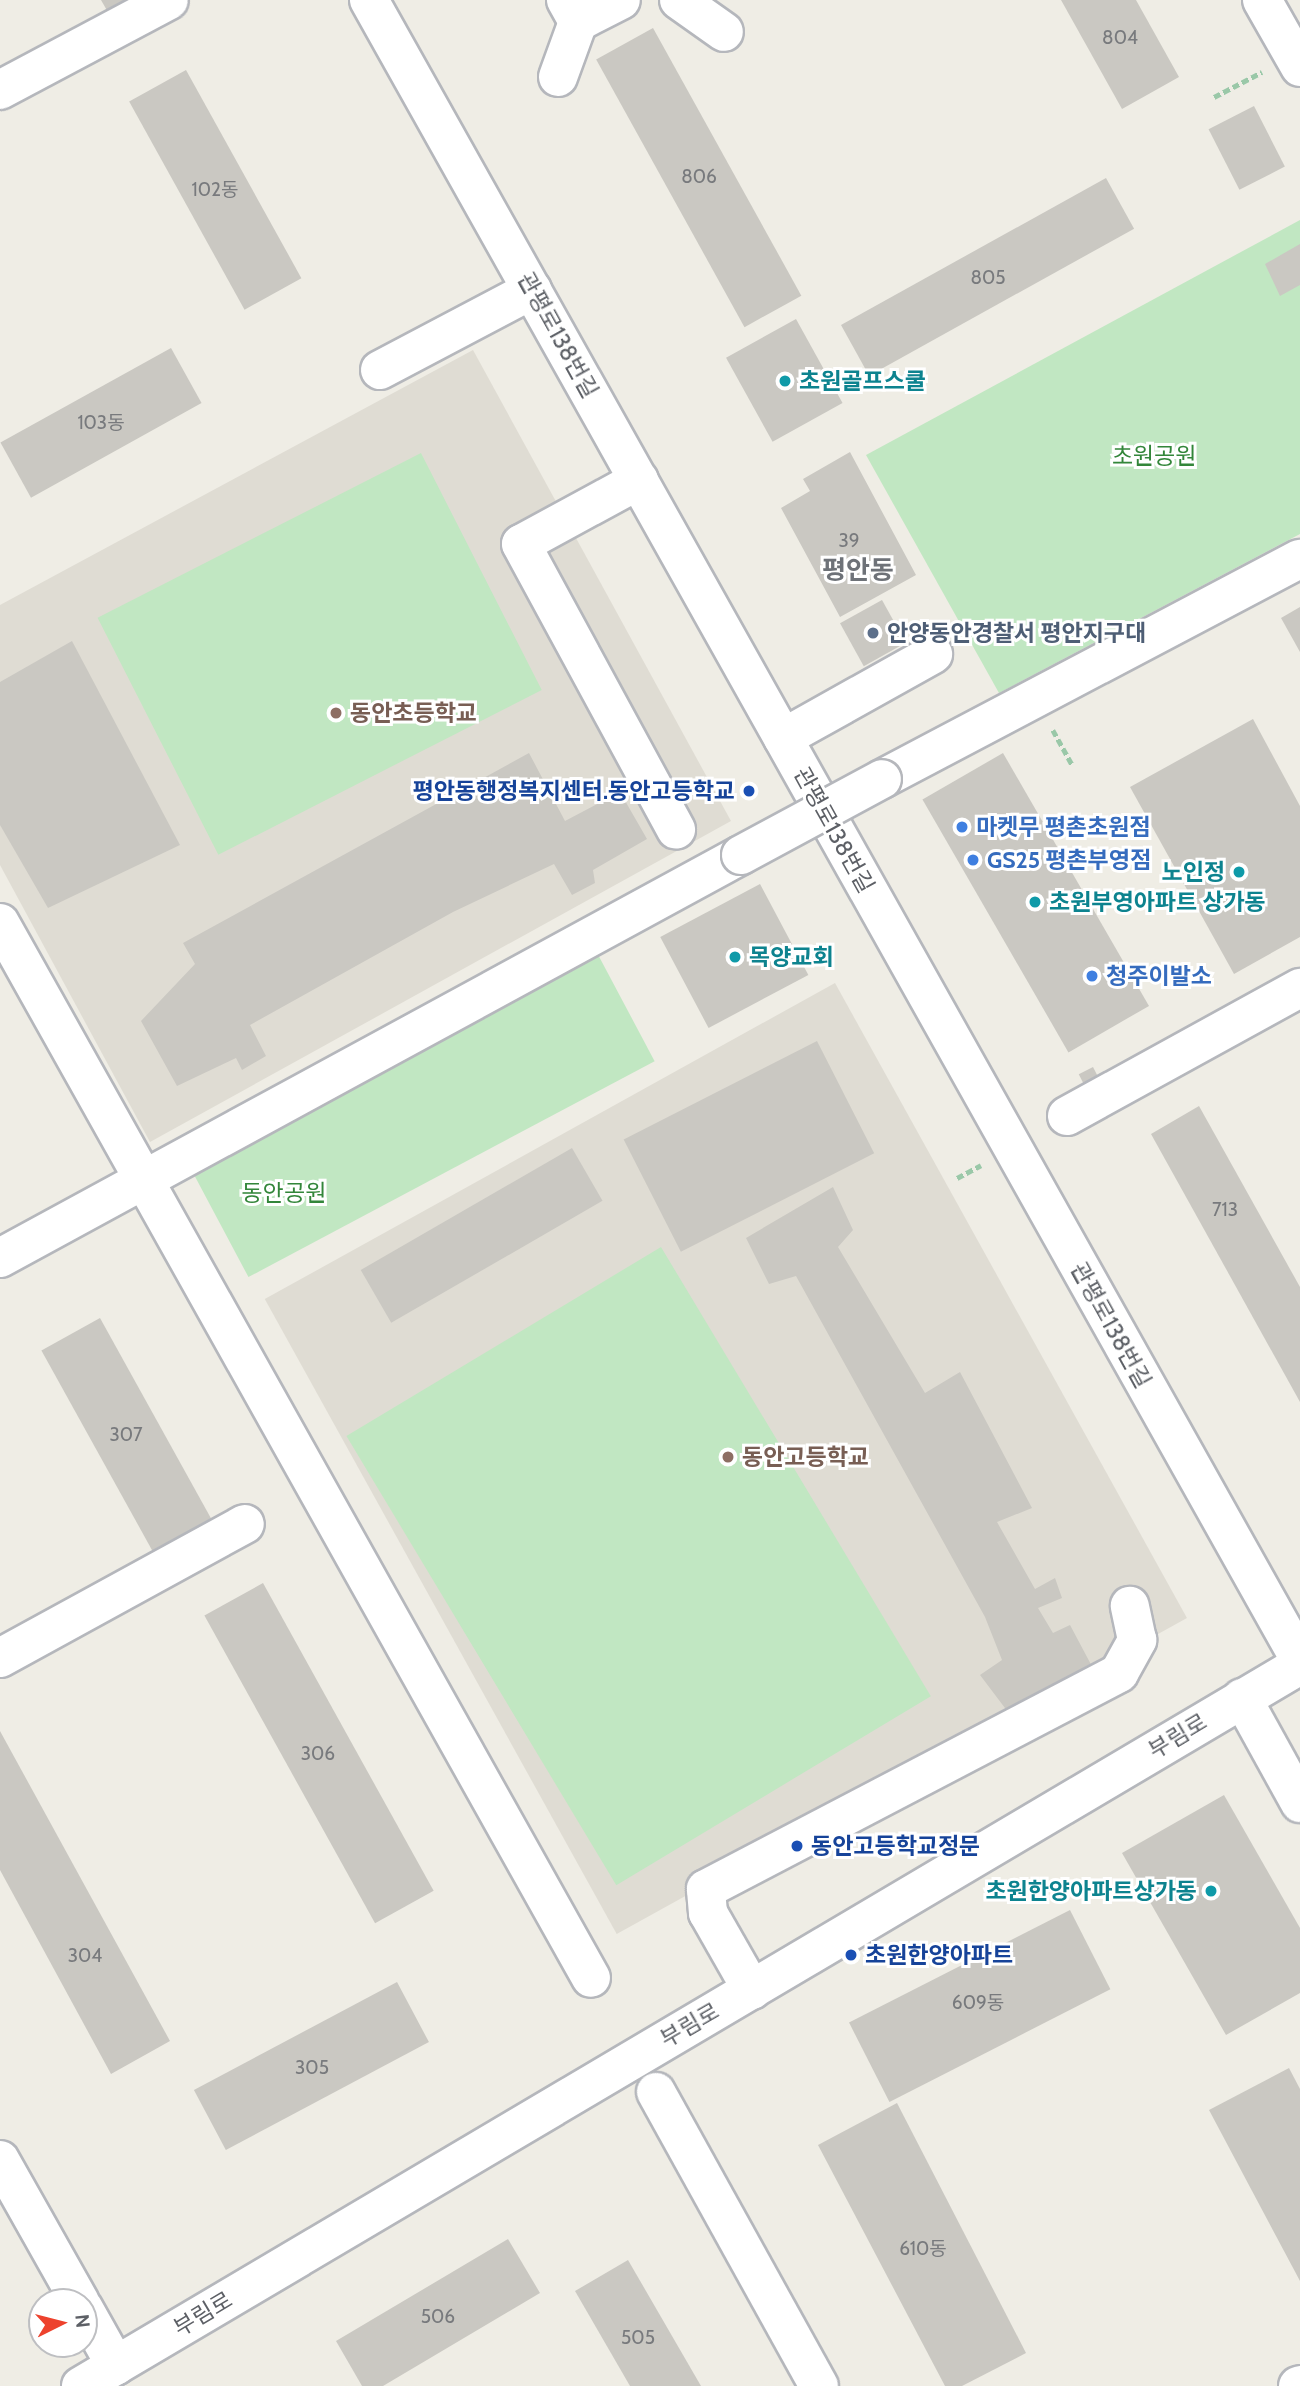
<!DOCTYPE html>
<html>
<head>
<meta charset="utf-8">
<style>
	body { margin:0 }
	#map { position:relative; width:1300px; height:2386px; overflow:hidden; background:#efede5; font-family:Cabin,"Noto Sans KR",sans-serif }
	div>[style] { position:absolute }
	[style*='--x'] { left:calc(var(--x)*1px); top:calc(var(--y)*1px); width:calc(var(--w)*1px); rotate:calc(var(--a)*1deg) }
	.education>* { inset:0; background:#dfdcd3; transform-origin:0 0 }
	.green>* { inset:0; background:#c1e7c2; transform-origin:0 0 }
	.building>* { inset:0; background:#cac8c2; transform-origin:0 0 }
	.path>* { height:4.5px; margin-top:-2.25px; transform-origin:0; background:repeating-linear-gradient(90deg,#9ac8a8 0 7px,transparent 0 10.5px) }
	.roads { filter:drop-shadow(2px 0 #b5b7bc) drop-shadow(-2px 0 #b5b7bc) drop-shadow(0 2px #b5b7bc) drop-shadow(0 -2px #b5b7bc) }
	.minor>* { height:38px; margin:-19px; padding:0 19px; transform-origin:19px; border-radius:19px; background:#fff }
	.bridges { filter:drop-shadow(2px 0 #b5b7bc) drop-shadow(-2px 0 #b5b7bc) drop-shadow(0 2px #b5b7bc) drop-shadow(0 -2px #b5b7bc) }
	.minor-bridge>* { height:38px; margin:-19px; padding:0 19px; transform-origin:19px; border-radius:19px; background:#fff }
	.dots>* { width:19px; height:19px; translate:-50% -50%; box-sizing:border-box; border:4px solid #fff; border-radius:50% }
	span { translate:-50% -50%; white-space:nowrap; text-align:center; line-height:1.15; -webkit-text-stroke:6px #fff; paint-order:stroke }
	.number-label { font-size:19px; color:#787a7d }
	.number-label span { -webkit-text-stroke-width:0 }
	.street-label { font-size:23px; color:#5d6066 }
	.culture-label { font-size:23px; color:#0d838f; font-weight:700 }
	.left { translate:0 -50%; text-align:left }
	.right { translate:-100% -50%; text-align:right }
	.park-label { font-size:23px; color:#33863a }
	.service-label { font-size:23px; color:#4e5e75; font-weight:700 }
	.education-label { font-size:23px; color:#785e54; font-weight:700 }
	.transit-label { font-size:23px; color:#164399; font-weight:700 }
	.shop-label { font-size:23px; color:#366cbe; font-weight:700 }
	.quarter-label { font-size:26px; color:#6e7278; font-weight:700 }
	.north { position:absolute; left:28px; top:2288px; width:70px; height:70px; box-sizing:border-box; background:#fff; border:2px solid #bebfc2; border-radius:50%; rotate:84deg; font-size:19px; font-weight:700; line-height:28px; text-align:center; color:#5d6066 }
	.north::after { content:''; display:block; margin:auto; width:24px; height:32px; background:#ed422d; clip-path:polygon(50% 0,100% 100%,50% 72%,0 100%) }
</style>
</head>
<body>
<div id="map">
	<div class="education">
		<i style="clip-path:polygon(473px 350px,731px 821px,150px 1142px,0 865px,0 605px)"></i>
		<i style="left:835px;top:983px;width:726px;height:652px;rotate:61deg"></i>
	</div>
	<div class="green">
		<i style="clip-path:polygon(1300px 220px,1300px 534px,999px 693px,866px 455px)"></i>
		<i style="left:421px;top:453px;width:266px;height:363px;rotate:63deg"></i>
		<i style="left:595px;top:949px;width:127px;height:460px;rotate:62deg"></i>
		<i style="left:661px;top:1247px;width:524px;height:367px;rotate:59deg"></i>
	</div>
	<div class="building">
		<i style="clip-path:polygon(101px 0,150px 0,113px 21px)"></i>
		<i style="clip-path:polygon(1061px 0,1136px 0,1179px 77px,1122px 109px)"></i>
		<i style="left:653px;top:28px;width:306px;height:65px;rotate:61deg"></i>
		<i style="left:186px;top:70px;width:238px;height:65px;rotate:61deg"></i>
		<i style="left:1254px;top:106px;width:68px;height:51px;rotate:63deg"></i>
		<i style="left:1106px;top:178px;width:58px;height:303px;rotate:61deg"></i>
		<i style="clip-path:polygon(1300px 244px,1300px 285px,1280px 296px,1265px 264px)"></i>
		<i style="left:796px;top:319px;width:96px;height:80px;rotate:61deg"></i>
		<i style="left:171px;top:348px;width:63px;height:195px;rotate:61deg"></i>
		<i style="clip-path:polygon(850px 452px,916px 575px,840px 617px,781px 508px,810px 491px,803px 479px)"></i>
		<i style="left:882px;top:600px;width:49px;height:48px;rotate:61deg"></i>
		<i style="clip-path:polygon(1300px 607px,1300px 652px,1281px 618px)"></i>
		<i style="clip-path:polygon(72px 641px,180px 845px,48px 908px,0 825px,0 682px)"></i>
		<i style="clip-path:polygon(1253px 719px,1300px 806px,1300px 937px,1234px 974px,1130px 787px)"></i>
		<i style="clip-path:polygon(529px 753px,565px 821px,620px 792px,647px 839px,593px 870px,595px 883px,572px 895px,554px 864px,453px 912px,250px 1025px,266px 1056px,242px 1070px,236px 1058px,177px 1086px,141px 1021px,195px 964px,183px 943px)"></i>
		<i style="left:1003px;top:753px;width:292px;height:93px;rotate:60deg"></i>
		<i style="left:760px;top:884px;width:103px;height:113px;rotate:62deg"></i>
		<i style="left:817px;top:1041px;width:126px;height:217px;rotate:63deg"></i>
		<i style="left:1093px;top:1067px;width:13px;height:16px;rotate:63deg"></i>
		<i style="clip-path:polygon(1199px 1106px,1300px 1287px,1300px 1402px,1151px 1134px)"></i>
		<i style="left:572px;top:1148px;width:61px;height:244px;rotate:60deg"></i>
		<i style="clip-path:polygon(833px 1187px,853px 1230px,838px 1247px,925px 1393px,960px 1372px,1032px 1508px,997px 1522px,1035px 1589px,1055px 1578px,1062px 1598px,1038px 1608px,1053px 1633px,1070px 1625px,1095px 1672px,1011px 1716px,980px 1675px,1002px 1660px,985px 1617px,796px 1276px,769px 1284px,746px 1238px)"></i>
		<i style="left:100px;top:1318px;width:230px;height:67px;rotate:61deg"></i>
		<i style="left:263px;top:1583px;width:352px;height:67px;rotate:61deg"></i>
		<i style="clip-path:polygon(0 1731px,170px 2041px,111px 2074px,0 1870px)"></i>
		<i style="clip-path:polygon(1224px 1795px,1300px 1928px,1300px 1993px,1226px 2035px,1122px 1853px)"></i>
		<i style="left:1070px;top:1910px;width:89px;height:248px;rotate:63deg"></i>
		<i style="left:397px;top:1982px;width:68px;height:230px;rotate:62deg"></i>
		<i style="clip-path:polygon(1289px 2068px,1300px 2089px,1300px 2281px,1209px 2110px)"></i>
		<i style="clip-path:polygon(897px 2103px,1026px 2353px,962px 2386px,945px 2386px,818px 2145px)"></i>
		<i style="clip-path:polygon(508px 2239px,540px 2293px,383px 2386px,362px 2386px,336px 2341px)"></i>
		<i style="clip-path:polygon(628px 2260px,701px 2386px,630px 2386px,575px 2291px)"></i>
	</div>
	<div class="path">
		<i style="--x:1214;--y:97;--w:54;--a:-27.5"></i>
		<i style="--x:1053;--y:730;--w:39;--a:61"></i>
		<i style="--x:957;--y:1178;--w:27;--a:-28"></i>
	</div>
	<div class="roads">
		<div class="minor">
			<i style="--x:369;--y:0;--w:1903;--a:60.71"></i>
			<i style="--x:566;--y:0;--w:25;--a:61"></i>
			<i style="--x:578;--y:22;--w:48;--a:-27.1"></i>
			<i style="--x:679;--y:0;--w:55;--a:35.4"></i>
			<i style="--x:1262;--y:0;--w:77;--a:60.4"></i>
			<i style="--x:558;--y:77;--w:59;--a:-70"></i>
			<i style="--x:0;--y:90;--w:191;--a:-28"></i>
			<i style="--x:380;--y:370;--w:172;--a:-27.8"></i>
			<i style="--x:639;--y:480;--w:134;--a:151.5"></i>
			<i style="--x:521;--y:544;--w:325;--a:61.5"></i>
			<i style="--x:783;--y:738;--w:172;--a:-29.2"></i>
			<i style="--x:882;--y:779;--w:472;--a:-27.8"></i>
			<i style="--x:0;--y:923;--w:1209;--a:60.74"></i>
			<i style="--x:1067;--y:1116;--w:266;--a:-28.8"></i>
			<i style="--x:0;--y:1258;--w:843;--a:-28.54"></i>
			<i style="--x:0;--y:1658;--w:279;--a:-28.7"></i>
			<i style="--x:1242;--y:1698;--w:120;--a:61.1"></i>
			<i style="--x:752;--y:1990;--w:89;--a:-119.7"></i>
			<i style="--x:708;--y:1913;--w:24;--a:-95"></i>
			<i style="--x:706;--y:1889;--w:466;--a:-27.6"></i>
			<i style="--x:1119;--y:1673;--w:38;--a:-61"></i>
			<i style="--x:1137;--y:1640;--w:35;--a:-102"></i>
			<i style="--x:656;--y:2092;--w:336;--a:61"></i>
			<i style="--x:0;--y:2160;--w:163;--a:60.6"></i>
			<i style="--x:84;--y:2309;--w:65;--a:60.7"></i>
			<i style="--x:81;--y:2386;--w:1416;--a:-30.6"></i>
			<i style="--x:1298;--y:2386;--w:2;--a:-27"></i>
		</div>
	</div>
	<div class="bridges">
		<div class="minor-bridge">
			<i style="--x:741;--y:855;--w:160;--a:-28.3"></i>
		</div>
	</div>
	<div class="dots">
		<i style="left:785px;top:381px;background:#0f9aa8"></i>
		<i style="left:873px;top:633px;background:#5c6f8a"></i>
		<i style="left:336px;top:713px;background:#8d6e63"></i>
		<i style="left:749px;top:791px;background:#1a4fb4"></i>
		<i style="left:962px;top:827px;background:#3f7fe0"></i>
		<i style="left:973px;top:860px;background:#3f7fe0"></i>
		<i style="left:1239px;top:872px;background:#0f9aa8"></i>
		<i style="left:1035px;top:902px;background:#0f9aa8"></i>
		<i style="left:735px;top:957px;background:#0f9aa8"></i>
		<i style="left:1092px;top:976px;background:#3f7fe0"></i>
		<i style="left:728px;top:1457px;background:#8d6e63"></i>
		<i style="left:797px;top:1846px;background:#1a4fb4"></i>
		<i style="left:1211px;top:1891px;background:#0f9aa8"></i>
		<i style="left:851px;top:1955px;background:#1a4fb4"></i>
	</div>
	<div class="number-label">
		<span style="left:1120px;top:38px">804</span>
		<span style="left:699px;top:177px">806</span>
		<span style="left:215px;top:190px">102동</span>
		<span style="left:988px;top:278px">805</span>
		<span style="left:101px;top:423px">103동</span>
		<span style="left:849px;top:541px">39</span>
		<span style="left:1225px;top:1210px">713</span>
		<span style="left:126px;top:1435px">307</span>
		<span style="left:318px;top:1754px">306</span>
		<span style="left:85px;top:1956px">304</span>
		<span style="left:978px;top:2003px">609동</span>
		<span style="left:312px;top:2068px">305</span>
		<span style="left:923px;top:2249px">610동</span>
		<span style="left:438px;top:2317px">506</span>
		<span style="left:638px;top:2338px">505</span>
	</div>
	<div class="street-label">
		<span style="left:558px;top:335px;rotate:61deg">관평로138번길</span>
		<span style="left:834px;top:830px;rotate:61deg">관평로138번길</span>
		<span style="left:1111px;top:1325px;rotate:61deg">관평로138번길</span>
		<span style="left:1178px;top:1736px;rotate:-31deg">부림로</span>
		<span style="left:690px;top:2025px;rotate:-30deg">부림로</span>
		<span style="left:203px;top:2314px;rotate:-31deg">부림로</span>
	</div>
	<div class="culture-label">
		<span class="left" style="left:799px;top:381px">초원골프스쿨</span>
		<span class="right" style="left:1225px;top:872px">노인정</span>
		<span class="left" style="left:1049px;top:902px">초원부영아파트 상가동</span>
		<span class="left" style="left:749px;top:957px">목양교회</span>
		<span class="right" style="left:1197px;top:1891px">초원한양아파트상가동</span>
	</div>
	<div class="park-label">
		<span style="left:1154px;top:456px">초원공원</span>
		<span style="left:284px;top:1193px">동안공원</span>
	</div>
	<div class="service-label">
		<span class="left" style="left:887px;top:633px">안양동안경찰서 평안지구대</span>
	</div>
	<div class="education-label">
		<span class="left" style="left:350px;top:713px">동안초등학교</span>
		<span class="left" style="left:742px;top:1457px">동안고등학교</span>
	</div>
	<div class="transit-label">
		<span class="right" style="left:735px;top:791px">평안동행정복지센터.동안고등학교</span>
		<span class="left" style="left:811px;top:1846px">동안고등학교정문</span>
		<span class="left" style="left:865px;top:1955px">초원한양아파트</span>
	</div>
	<div class="shop-label">
		<span class="left" style="left:976px;top:827px">마켓무 평촌초원점</span>
		<span class="left" style="left:987px;top:860px">GS25 평촌부영점</span>
		<span class="left" style="left:1106px;top:976px">청주이발소</span>
	</div>
	<div class="quarter-label">
		<span style="left:858px;top:571px">평안동</span>
	</div>
	<div class="north">N</div>
</div>
</body>
</html>
